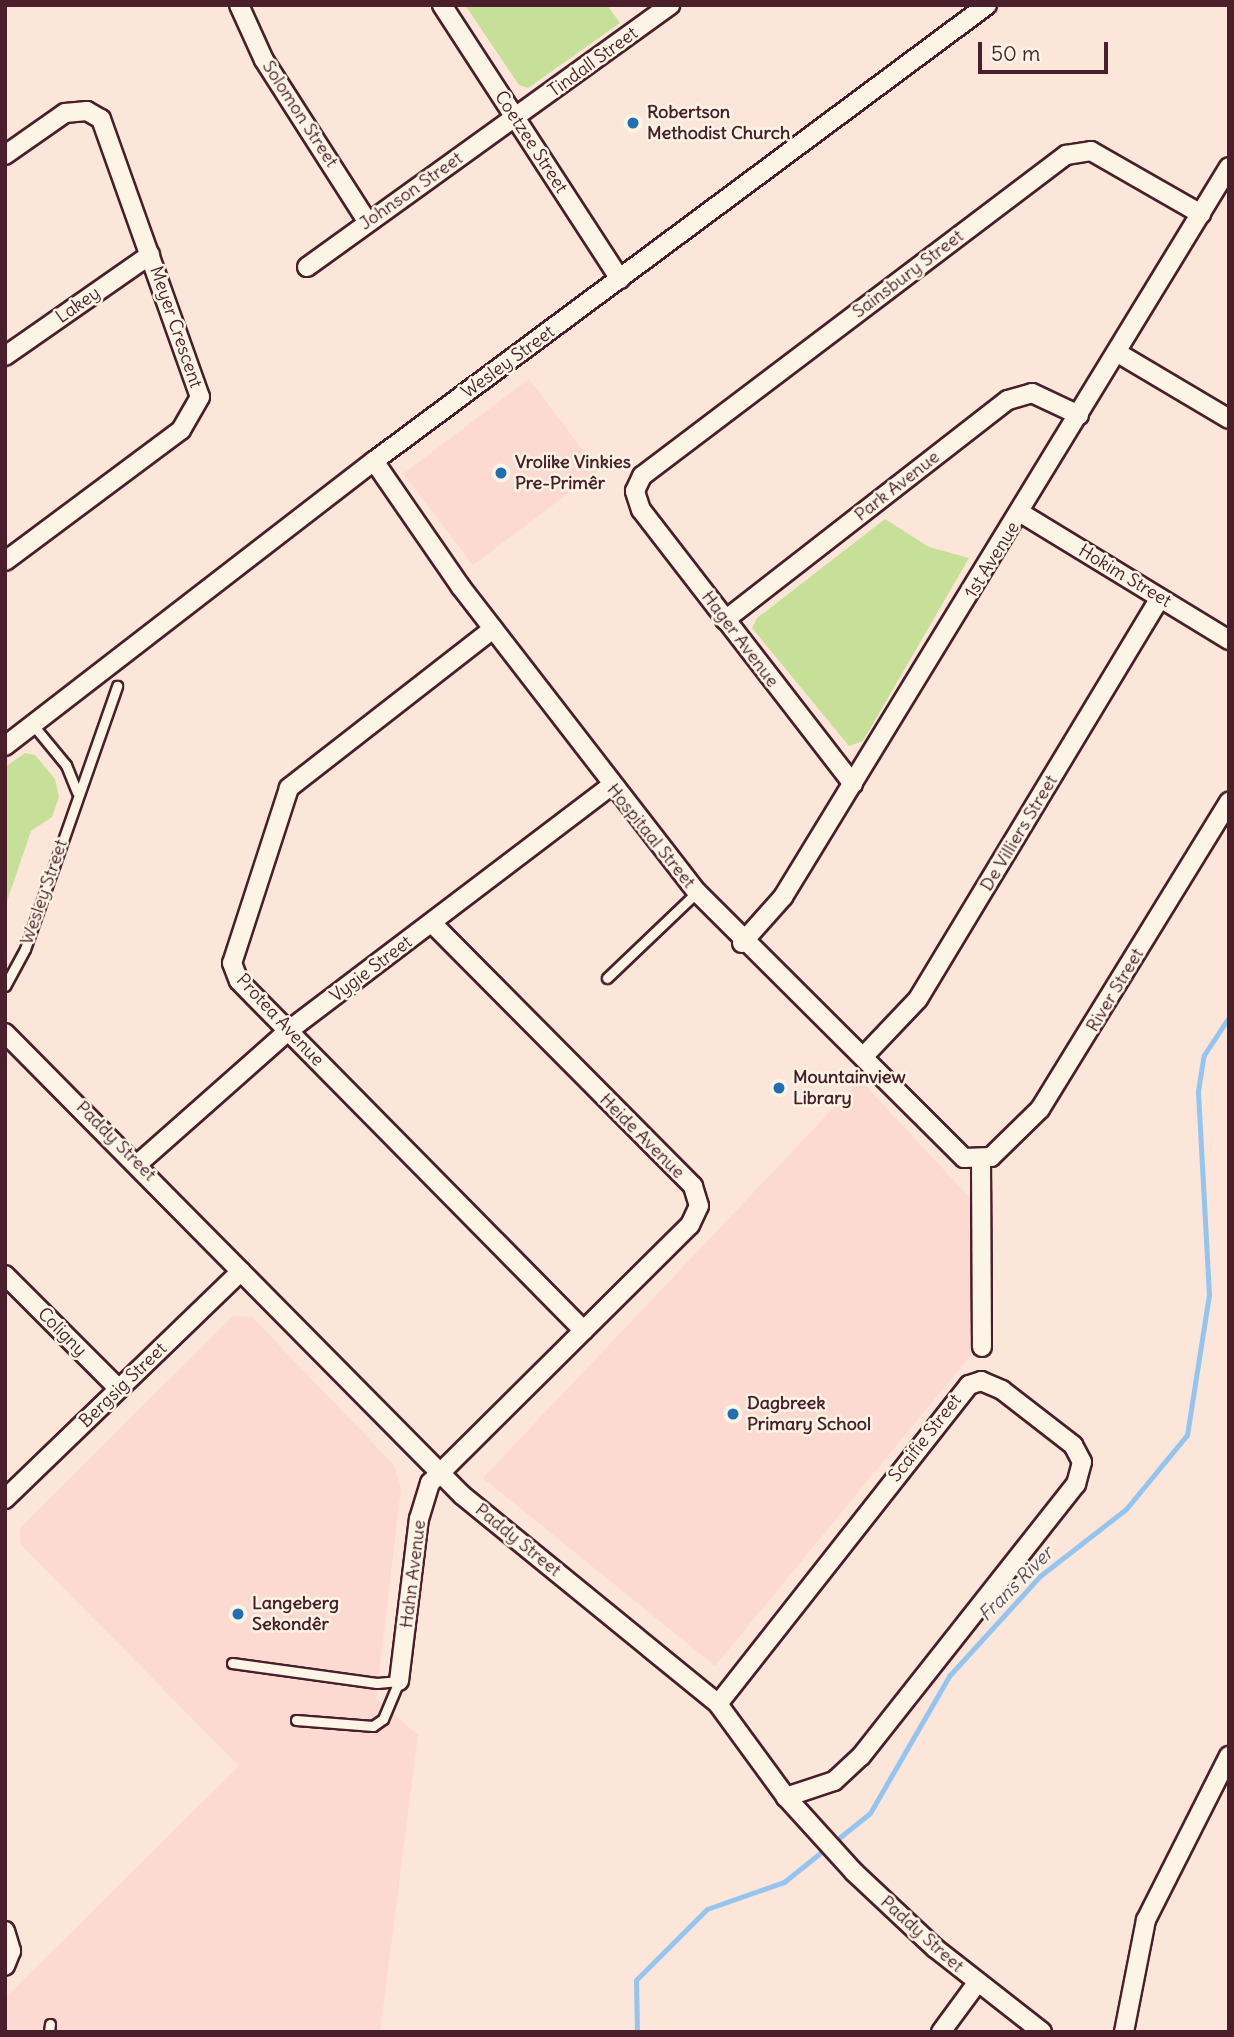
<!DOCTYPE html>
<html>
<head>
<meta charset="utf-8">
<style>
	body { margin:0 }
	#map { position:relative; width:1234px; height:2037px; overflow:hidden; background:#fce5d9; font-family:Delius,sans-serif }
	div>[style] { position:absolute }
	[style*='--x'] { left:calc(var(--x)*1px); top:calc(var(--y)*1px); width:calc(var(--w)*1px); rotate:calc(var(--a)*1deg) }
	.built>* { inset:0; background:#fcdad1; transform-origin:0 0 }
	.green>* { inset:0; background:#c6e097 }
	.stream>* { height:5px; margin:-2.5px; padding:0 2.5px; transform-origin:2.5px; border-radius:2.5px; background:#93c5f0 }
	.roads { filter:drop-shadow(2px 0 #4a1f2b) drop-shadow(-2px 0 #4a1f2b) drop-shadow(0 2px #4a1f2b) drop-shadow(0 -2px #4a1f2b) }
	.lane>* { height:9px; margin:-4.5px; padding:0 4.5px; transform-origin:4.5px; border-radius:4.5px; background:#fcf5e5 }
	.street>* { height:18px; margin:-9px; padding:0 9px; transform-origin:9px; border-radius:9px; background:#fcf5e5 }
	.dots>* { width:19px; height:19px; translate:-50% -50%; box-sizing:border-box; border:4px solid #fcf5e5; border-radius:50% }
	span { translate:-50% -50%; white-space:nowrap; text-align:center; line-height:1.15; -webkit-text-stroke:5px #fcf5e5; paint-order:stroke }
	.street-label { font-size:18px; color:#4a1f2b }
	.poi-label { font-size:18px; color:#4a1f2b; font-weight:700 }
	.left { translate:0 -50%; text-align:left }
	.water-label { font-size:19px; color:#605166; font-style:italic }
	.frame { position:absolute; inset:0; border:7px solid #4a1f2b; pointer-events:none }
	.scale { position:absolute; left:978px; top:42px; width:130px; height:32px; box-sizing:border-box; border:4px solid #4a1f2b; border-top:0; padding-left:9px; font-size:21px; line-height:24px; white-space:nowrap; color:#4a1f2b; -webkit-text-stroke:5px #fcf5e5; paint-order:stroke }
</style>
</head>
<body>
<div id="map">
	<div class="built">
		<i style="left:529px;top:379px;width:115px;height:157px;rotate:53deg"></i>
		<i style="clip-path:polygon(860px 1080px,973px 1201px,975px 1350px,715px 1666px,483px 1478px)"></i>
		<i style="clip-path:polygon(233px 1316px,252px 1317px,394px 1465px,401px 1488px,376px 1699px,418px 1735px,380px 2032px,5px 2032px,5px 1998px,239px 1766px,21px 1545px,20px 1528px)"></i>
	</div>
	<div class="green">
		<i style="clip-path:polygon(465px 5px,607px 5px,620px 23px,528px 88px,519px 85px)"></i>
		<i style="clip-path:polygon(885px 519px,929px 547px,969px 558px,863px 741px,849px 746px,752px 628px,757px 618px)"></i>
		<i style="clip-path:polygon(25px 753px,35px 755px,55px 779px,59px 797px,52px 817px,31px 831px,5px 907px,5px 767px)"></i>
	</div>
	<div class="stream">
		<i style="--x:637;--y:2032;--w:52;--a:-91.1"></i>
		<i style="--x:636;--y:1980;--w:100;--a:-45"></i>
		<i style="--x:707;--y:1909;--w:82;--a:-19.3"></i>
		<i style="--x:784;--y:1882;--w:110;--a:-38.7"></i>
		<i style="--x:870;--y:1813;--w:158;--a:-60"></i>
		<i style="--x:949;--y:1676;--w:135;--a:-47.7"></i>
		<i style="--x:1040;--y:1576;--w:109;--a:-37.9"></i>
		<i style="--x:1126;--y:1509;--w:96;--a:-50.5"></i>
		<i style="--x:1187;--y:1435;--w:142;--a:-81.1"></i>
		<i style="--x:1209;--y:1295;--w:204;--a:-93.1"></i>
		<i style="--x:1198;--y:1091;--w:36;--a:-81"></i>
		<i style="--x:1204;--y:1055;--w:45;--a:-56.7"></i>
	</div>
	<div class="roads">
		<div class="lane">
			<i style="--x:33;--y:725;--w:52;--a:50.5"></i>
			<i style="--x:66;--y:765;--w:29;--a:68"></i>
			<i style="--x:607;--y:978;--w:124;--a:-43.7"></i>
			<i style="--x:5;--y:986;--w:42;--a:-61.6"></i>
			<i style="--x:25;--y:949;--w:279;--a:-70.7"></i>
			<i style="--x:232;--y:1663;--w:146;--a:7.9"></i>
			<i style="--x:377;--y:1683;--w:22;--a:-5"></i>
			<i style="--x:296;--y:1720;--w:77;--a:4.5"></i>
			<i style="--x:373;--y:1726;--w:12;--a:-35"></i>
			<i style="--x:383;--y:1719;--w:41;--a:-67.2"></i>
			<i style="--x:49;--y:2032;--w:8;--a:-83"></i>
		</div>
		<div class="street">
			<i style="--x:239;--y:5;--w:60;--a:65.6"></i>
			<i style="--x:264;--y:60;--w:191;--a:57.4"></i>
			<i style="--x:442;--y:5;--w:327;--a:57"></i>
			<i style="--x:5;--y:155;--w:73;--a:-35"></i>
			<i style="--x:65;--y:113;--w:22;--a:-5"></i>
			<i style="--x:87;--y:111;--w:16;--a:30"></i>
			<i style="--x:101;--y:119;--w:295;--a:70.4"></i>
			<i style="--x:200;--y:397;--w:38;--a:120"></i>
			<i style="--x:181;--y:430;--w:219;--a:143.3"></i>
			<i style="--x:307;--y:267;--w:448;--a:-35.8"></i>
			<i style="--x:1118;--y:353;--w:129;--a:30.7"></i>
			<i style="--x:5;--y:356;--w:177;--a:-34.9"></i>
			<i style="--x:374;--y:461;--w:153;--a:55.4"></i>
			<i style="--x:461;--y:587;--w:386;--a:52.3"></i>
			<i style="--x:697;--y:892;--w:377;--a:44.9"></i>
			<i style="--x:964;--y:1158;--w:27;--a:-2"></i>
			<i style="--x:991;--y:1157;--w:69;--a:-44.4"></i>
			<i style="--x:1040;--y:1109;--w:361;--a:-58.4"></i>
			<i style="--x:1021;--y:513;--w:244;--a:31.4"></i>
			<i style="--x:725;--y:620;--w:358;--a:-37.9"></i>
			<i style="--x:1008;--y:400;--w:25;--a:-16"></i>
			<i style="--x:1032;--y:393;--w:52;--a:25.1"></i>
			<i style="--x:493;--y:629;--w:259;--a:142.1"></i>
			<i style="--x:289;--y:788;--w:184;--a:108"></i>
			<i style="--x:232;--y:963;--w:19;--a:69"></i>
			<i style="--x:239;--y:981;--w:491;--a:45.4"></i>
			<i style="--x:5;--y:746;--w:466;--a:-37.7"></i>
			<i style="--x:374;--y:461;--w:764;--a:-36.64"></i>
			<i style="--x:853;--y:784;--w:346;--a:-127.7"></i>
			<i style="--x:641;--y:510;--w:20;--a:-108"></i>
			<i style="--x:635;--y:491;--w:17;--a:-65"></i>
			<i style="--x:642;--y:476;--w:532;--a:-37.13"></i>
			<i style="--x:1066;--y:155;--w:25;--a:-9"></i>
			<i style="--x:1091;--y:151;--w:127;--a:29.8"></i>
			<i style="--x:742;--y:943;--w:62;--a:-48.3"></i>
			<i style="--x:783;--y:897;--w:855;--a:-58.58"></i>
			<i style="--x:5;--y:1033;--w:650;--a:45.31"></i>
			<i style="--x:462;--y:1495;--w:330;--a:39.2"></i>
			<i style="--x:718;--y:1704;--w:115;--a:53.8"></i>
			<i style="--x:786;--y:1797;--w:101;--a:47.8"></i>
			<i style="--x:854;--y:1872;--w:111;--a:43.2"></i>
			<i style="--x:935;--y:1948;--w:136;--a:38.1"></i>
			<i style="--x:863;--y:1057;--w:80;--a:-46.5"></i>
			<i style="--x:918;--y:999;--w:468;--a:-58.9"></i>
			<i style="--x:981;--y:1161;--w:186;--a:89.7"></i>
			<i style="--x:140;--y:1162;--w:198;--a:-41.5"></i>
			<i style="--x:288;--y:1031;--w:405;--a:-37.2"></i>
			<i style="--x:5;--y:1275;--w:161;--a:45"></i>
			<i style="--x:5;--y:1499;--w:328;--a:-44"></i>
			<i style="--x:399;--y:1681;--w:163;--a:-83"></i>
			<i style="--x:419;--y:1519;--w:38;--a:-73"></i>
			<i style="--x:430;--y:1483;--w:366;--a:-44.8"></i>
			<i style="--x:690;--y:1225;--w:21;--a:-65"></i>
			<i style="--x:699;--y:1206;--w:21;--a:-107"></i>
			<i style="--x:693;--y:1186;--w:369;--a:-134.8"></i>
			<i style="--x:718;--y:1704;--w:406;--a:-51.8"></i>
			<i style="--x:969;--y:1385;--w:13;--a:-18"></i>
			<i style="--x:981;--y:1381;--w:23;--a:23"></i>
			<i style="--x:1002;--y:1390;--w:90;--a:37.8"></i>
			<i style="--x:1073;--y:1445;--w:19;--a:62"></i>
			<i style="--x:1082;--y:1462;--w:23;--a:105"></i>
			<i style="--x:1076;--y:1484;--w:347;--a:128.3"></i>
			<i style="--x:861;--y:1756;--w:37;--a:137"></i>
			<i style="--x:834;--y:1781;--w:51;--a:161.6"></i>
			<i style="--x:5;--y:1931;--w:21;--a:73"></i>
			<i style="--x:11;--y:1951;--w:16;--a:112"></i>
			<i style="--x:941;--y:2032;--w:61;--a:-53.7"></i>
			<i style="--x:1124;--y:2032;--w:114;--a:-78.9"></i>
			<i style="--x:1146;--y:1920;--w:184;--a:-63.2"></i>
		</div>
	</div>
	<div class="dots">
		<i style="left:633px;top:123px;background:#1f6fb2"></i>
		<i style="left:501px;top:473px;background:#1f6fb2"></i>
		<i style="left:779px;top:1088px;background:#1f6fb2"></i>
		<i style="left:733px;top:1414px;background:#1f6fb2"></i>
		<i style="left:238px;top:1614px;background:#1f6fb2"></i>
	</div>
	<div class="street-label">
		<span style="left:593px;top:62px;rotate:-36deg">Tindall Street</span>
		<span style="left:300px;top:114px;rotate:57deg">Solomon Street</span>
		<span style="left:531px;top:142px;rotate:57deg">Coetzee Street</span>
		<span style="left:411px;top:191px;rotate:-35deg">Johnson Street</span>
		<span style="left:908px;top:274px;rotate:-37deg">Sainsbury Street</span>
		<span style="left:78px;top:305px;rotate:-35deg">Lakey</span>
		<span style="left:176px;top:327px;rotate:71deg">Meyer Crescent</span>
		<span style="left:508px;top:362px;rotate:-36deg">Wesley Street</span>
		<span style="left:897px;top:486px;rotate:-38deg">Park Avenue</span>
		<span style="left:992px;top:560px;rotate:-58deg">1st Avenue</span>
		<span style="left:1125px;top:576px;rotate:31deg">Hokim Street</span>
		<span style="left:740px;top:639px;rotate:53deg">Hager Avenue</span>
		<span style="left:1019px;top:833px;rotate:-59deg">De Villiers Street</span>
		<span style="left:651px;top:836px;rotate:51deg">Hospitaal Street</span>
		<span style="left:44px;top:892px;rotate:-71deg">Wesley Street</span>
		<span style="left:371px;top:969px;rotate:-37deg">Vygie Street</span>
		<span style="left:1115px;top:990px;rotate:-59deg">River Street</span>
		<span style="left:280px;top:1020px;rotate:47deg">Protea Avenue</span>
		<span style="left:642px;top:1136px;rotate:45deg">Heide Avenue</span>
		<span style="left:116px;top:1141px;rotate:45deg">Paddy Street</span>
		<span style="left:62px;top:1332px;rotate:45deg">Coligny</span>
		<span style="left:123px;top:1385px;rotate:-44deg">Bergsig Street</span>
		<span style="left:925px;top:1438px;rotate:-52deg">Scaifie Street</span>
		<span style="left:518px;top:1540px;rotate:39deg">Paddy Street</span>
		<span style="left:413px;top:1574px;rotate:-83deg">Hahn Avenue</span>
		<span style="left:922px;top:1934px;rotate:42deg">Paddy Street</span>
	</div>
	<div class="poi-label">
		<span class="left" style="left:647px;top:123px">Robertson<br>Methodist Church</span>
		<span class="left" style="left:515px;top:473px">Vrolike Vinkies<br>Pre-Primêr</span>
		<span class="left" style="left:793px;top:1088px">Mountainview<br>Library</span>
		<span class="left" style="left:747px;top:1414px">Dagbreek<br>Primary School</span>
		<span class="left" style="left:252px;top:1614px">Langeberg<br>Sekondêr</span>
	</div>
	<div class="water-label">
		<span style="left:1016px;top:1584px;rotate:-45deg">Frans River</span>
	</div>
	<div class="frame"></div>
	<div class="scale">50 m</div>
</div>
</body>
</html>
